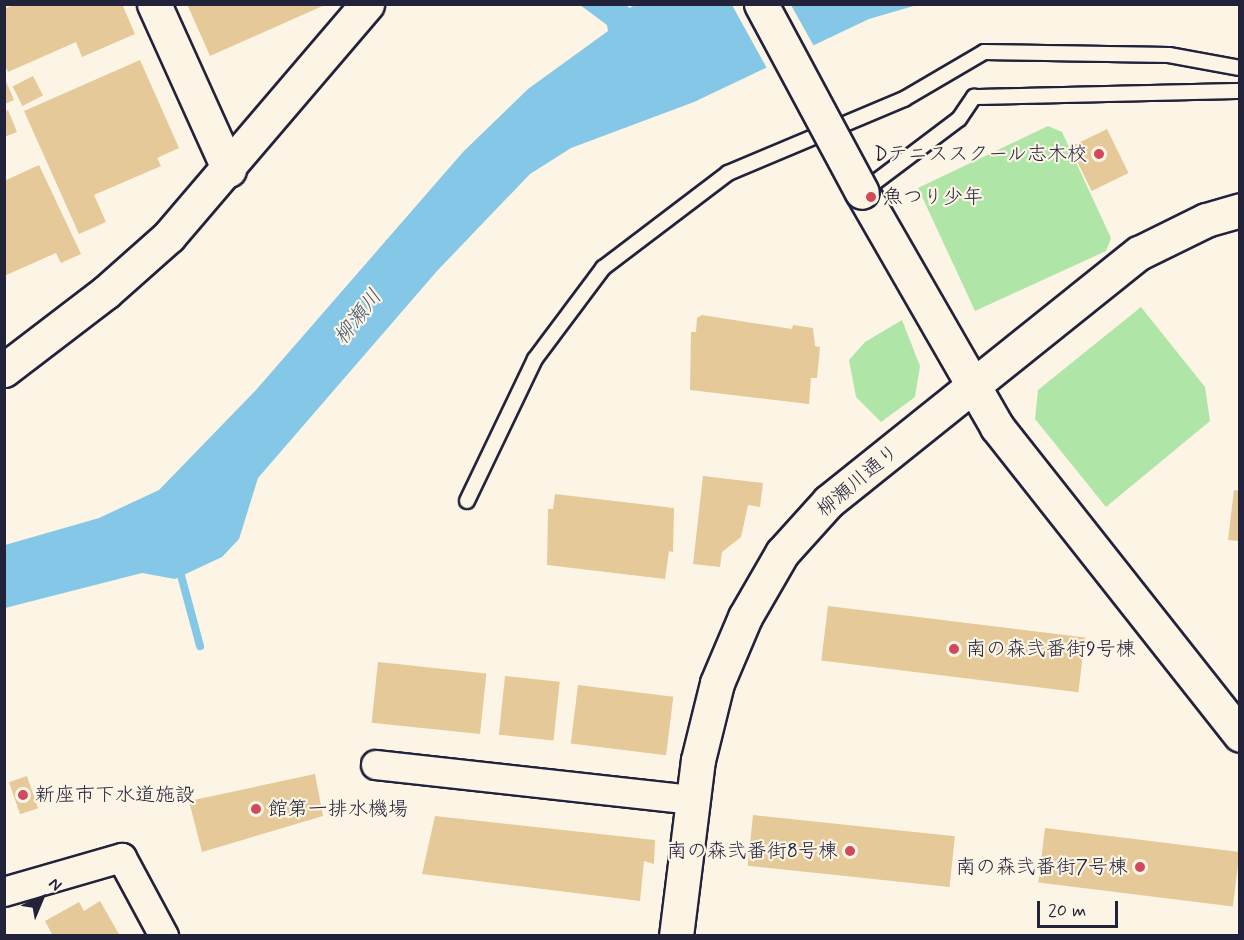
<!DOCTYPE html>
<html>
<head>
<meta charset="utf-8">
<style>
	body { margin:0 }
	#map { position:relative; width:1244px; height:940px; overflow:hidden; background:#fcf5e5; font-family:Mynerve,"Klee One",sans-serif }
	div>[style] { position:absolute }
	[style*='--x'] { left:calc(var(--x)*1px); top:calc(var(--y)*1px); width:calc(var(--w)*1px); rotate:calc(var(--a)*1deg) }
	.green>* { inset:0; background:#b0e5a8 }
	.water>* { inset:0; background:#85c7e6 }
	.pier>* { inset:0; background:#fcf5e5 }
	.stream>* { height:8px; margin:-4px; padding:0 4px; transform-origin:4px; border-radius:4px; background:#85c7e6 }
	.building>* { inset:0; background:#e5c999; transform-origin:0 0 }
	.roads { filter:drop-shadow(2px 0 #22223b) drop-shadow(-2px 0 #22223b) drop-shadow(0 2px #22223b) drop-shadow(0 -2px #22223b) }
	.service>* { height:14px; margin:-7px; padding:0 7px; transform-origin:7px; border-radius:7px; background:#fcf5e5 }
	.minor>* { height:28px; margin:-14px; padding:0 14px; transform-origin:14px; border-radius:14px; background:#fcf5e5 }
	.tertiary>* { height:33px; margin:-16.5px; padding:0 16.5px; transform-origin:16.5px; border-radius:16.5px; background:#fcf5e5 }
	.bridges { filter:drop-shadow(2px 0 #22223b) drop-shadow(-2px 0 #22223b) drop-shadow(0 2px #22223b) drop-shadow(0 -2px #22223b) }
	.tertiary-bridge>* { height:33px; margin:-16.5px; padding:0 16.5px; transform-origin:16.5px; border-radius:16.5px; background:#fcf5e5 }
	.dots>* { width:16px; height:16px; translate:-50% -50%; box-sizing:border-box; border:3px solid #fcf5e5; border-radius:50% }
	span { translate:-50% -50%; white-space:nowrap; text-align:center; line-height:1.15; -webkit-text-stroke:4.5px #fcf5e5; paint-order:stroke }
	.poi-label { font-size:20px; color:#22223b }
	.right { translate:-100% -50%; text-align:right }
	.left { translate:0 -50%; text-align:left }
	.street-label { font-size:20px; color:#22223b }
	.water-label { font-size:21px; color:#40546e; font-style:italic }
	.frame { position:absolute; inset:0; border:6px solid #22223b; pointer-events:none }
	.north { position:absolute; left:12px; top:868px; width:60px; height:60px; -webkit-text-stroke:4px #fcf5e5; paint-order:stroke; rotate:44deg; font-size:16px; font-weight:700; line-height:24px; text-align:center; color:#22223b }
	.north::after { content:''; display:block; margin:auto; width:21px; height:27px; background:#22223b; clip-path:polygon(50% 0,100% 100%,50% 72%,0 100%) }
	.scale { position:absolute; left:1037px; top:901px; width:81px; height:27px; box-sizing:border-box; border:3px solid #22223b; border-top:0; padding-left:8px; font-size:18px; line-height:21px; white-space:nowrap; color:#22223b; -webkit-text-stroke:4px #fcf5e5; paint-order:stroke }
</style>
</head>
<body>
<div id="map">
	<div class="green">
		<i style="clip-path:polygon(1048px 126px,1062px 132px,1111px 238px,1106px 251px,975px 311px,918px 188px)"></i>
		<i style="clip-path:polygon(1141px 307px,1205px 387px,1210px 421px,1106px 507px,1035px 419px,1038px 390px)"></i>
		<i style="clip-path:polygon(902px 320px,920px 366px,915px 397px,881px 422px,856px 397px,849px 360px,865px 342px)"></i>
	</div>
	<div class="water">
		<i style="clip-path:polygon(636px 4px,917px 5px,869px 19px,694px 102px,571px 148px,530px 174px,437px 271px,258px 478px,239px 539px,222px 557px,175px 579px,142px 573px,5px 608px,5px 545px,99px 518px,159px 490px,256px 390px,463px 152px,528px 89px,608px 31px,607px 25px,580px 5px,625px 5px,630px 8px)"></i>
	</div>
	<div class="pier">
		<i style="clip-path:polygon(732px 5px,791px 5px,816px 50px,769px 72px)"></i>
	</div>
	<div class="stream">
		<i style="--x:179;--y:568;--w:81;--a:74.9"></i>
	</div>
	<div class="building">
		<i style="clip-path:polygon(15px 4px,122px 4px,135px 34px,82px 57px,76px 42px,8px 72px,4px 64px,4px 9px)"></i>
		<i style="clip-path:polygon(187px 4px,327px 4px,210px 56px)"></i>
		<i style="clip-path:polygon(140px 60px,179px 148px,157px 158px,161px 166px,94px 195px,106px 222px,79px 234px,24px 111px)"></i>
		<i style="left:33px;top:76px;width:22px;height:23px;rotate:63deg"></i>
		<i style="clip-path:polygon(5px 79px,14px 100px,5px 104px)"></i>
		<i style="clip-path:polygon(8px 110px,17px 132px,4px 137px,4px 112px)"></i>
		<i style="left:1107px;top:129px;width:49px;height:41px;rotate:64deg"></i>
		<i style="clip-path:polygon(39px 165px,81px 254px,61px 263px,56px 253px,4px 276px,4px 181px)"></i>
		<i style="clip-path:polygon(702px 315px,792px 329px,793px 325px,813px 328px,815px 346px,820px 347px,817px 378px,811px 378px,809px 404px,690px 390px,691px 332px,696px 332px,697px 318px)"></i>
		<i style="clip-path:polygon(703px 476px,763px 483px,760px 507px,748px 505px,741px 537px,722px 552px,720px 567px,693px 564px)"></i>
		<i style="clip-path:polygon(1234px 490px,1240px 491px,1240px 541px,1228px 540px)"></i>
		<i style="clip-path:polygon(555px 494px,674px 508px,673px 552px,669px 551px,665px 579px,547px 565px,548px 509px,553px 509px)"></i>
		<i style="left:828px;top:606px;width:259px;height:55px;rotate:7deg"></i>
		<i style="left:378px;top:662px;width:109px;height:61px;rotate:6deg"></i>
		<i style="left:505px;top:676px;width:55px;height:59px;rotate:6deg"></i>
		<i style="left:578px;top:685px;width:96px;height:59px;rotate:7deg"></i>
		<i style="clip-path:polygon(315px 774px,323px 816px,202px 852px,189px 801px)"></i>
		<i style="left:27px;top:776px;width:34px;height:19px;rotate:71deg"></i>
		<i style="left:753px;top:815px;width:203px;height:51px;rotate:6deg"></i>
		<i style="clip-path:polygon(435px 816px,655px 840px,654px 864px,644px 861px,640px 901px,422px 874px)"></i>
		<i style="left:1045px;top:828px;width:196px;height:55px;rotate:7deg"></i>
		<i style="clip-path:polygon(100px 901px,120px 936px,53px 936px,45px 921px,79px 902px,84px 911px)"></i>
	</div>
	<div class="roads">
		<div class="service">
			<i style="--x:862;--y:192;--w:121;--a:-37"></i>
			<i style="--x:959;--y:119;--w:27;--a:-56"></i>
			<i style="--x:974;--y:97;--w:266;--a:-1.3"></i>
			<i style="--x:467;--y:501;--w:157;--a:-64.4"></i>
			<i style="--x:535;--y:359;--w:114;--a:-53.2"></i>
			<i style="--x:603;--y:268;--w:157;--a:-37.2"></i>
			<i style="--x:728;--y:173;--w:191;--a:-22.8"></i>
			<i style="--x:904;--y:99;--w:93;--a:-30.4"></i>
			<i style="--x:984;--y:52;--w:185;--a:0.9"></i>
			<i style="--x:1169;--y:55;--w:72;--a:10.4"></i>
		</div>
		<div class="minor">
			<i style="--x:376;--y:765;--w:319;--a:6.3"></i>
			<i style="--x:4;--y:892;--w:123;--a:-16.1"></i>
			<i style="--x:122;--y:858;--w:89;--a:61.7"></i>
		</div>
		<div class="tertiary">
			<i style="--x:154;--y:4;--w:182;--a:65.7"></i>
			<i style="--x:862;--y:192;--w:271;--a:60.1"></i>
			<i style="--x:997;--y:427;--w:392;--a:51.7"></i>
			<i style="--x:4;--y:370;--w:128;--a:-37.4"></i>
			<i style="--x:106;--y:292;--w:84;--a:-41.6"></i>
			<i style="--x:169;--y:236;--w:305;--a:-49.5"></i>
			<i style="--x:676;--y:936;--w:177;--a:-82.9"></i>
			<i style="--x:698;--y:760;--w:79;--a:-76.1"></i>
			<i style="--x:717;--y:683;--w:72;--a:-67"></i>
			<i style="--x:745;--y:617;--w:74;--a:-60"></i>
			<i style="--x:782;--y:553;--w:70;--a:-47.9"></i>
			<i style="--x:829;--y:501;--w:397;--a:-38.7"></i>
			<i style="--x:1139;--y:253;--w:75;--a:-26.2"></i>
			<i style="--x:1206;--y:220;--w:35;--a:-16"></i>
		</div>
	</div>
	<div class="bridges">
		<div class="tertiary-bridge">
			<i style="--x:761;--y:4;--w:213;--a:61.8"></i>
		</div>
	</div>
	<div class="dots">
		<i style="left:1099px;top:154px;background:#d1495b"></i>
		<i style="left:871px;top:197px;background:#d1495b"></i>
		<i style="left:954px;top:649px;background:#d1495b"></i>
		<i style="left:23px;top:795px;background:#d1495b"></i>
		<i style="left:256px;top:809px;background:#d1495b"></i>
		<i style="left:850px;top:851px;background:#d1495b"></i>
		<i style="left:1140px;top:867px;background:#d1495b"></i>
	</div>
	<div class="poi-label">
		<span class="right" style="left:1087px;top:154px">Dテニススクール志木校</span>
		<span class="left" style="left:883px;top:197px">魚つり少年</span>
		<span class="left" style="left:966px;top:649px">南の森弐番街9号棟</span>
		<span class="left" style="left:35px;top:795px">新座市下水道施設</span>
		<span class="left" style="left:268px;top:809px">館第一排水機場</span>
		<span class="right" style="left:838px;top:851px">南の森弐番街8号棟</span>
		<span class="right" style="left:1128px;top:867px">南の森弐番街7号棟</span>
	</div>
	<div class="street-label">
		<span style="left:858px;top:481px;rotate:-40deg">柳瀬川通り</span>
	</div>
	<div class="water-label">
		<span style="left:358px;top:317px;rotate:-52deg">柳瀬川</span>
	</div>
	<div class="frame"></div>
	<div class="north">N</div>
	<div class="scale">20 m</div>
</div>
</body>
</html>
